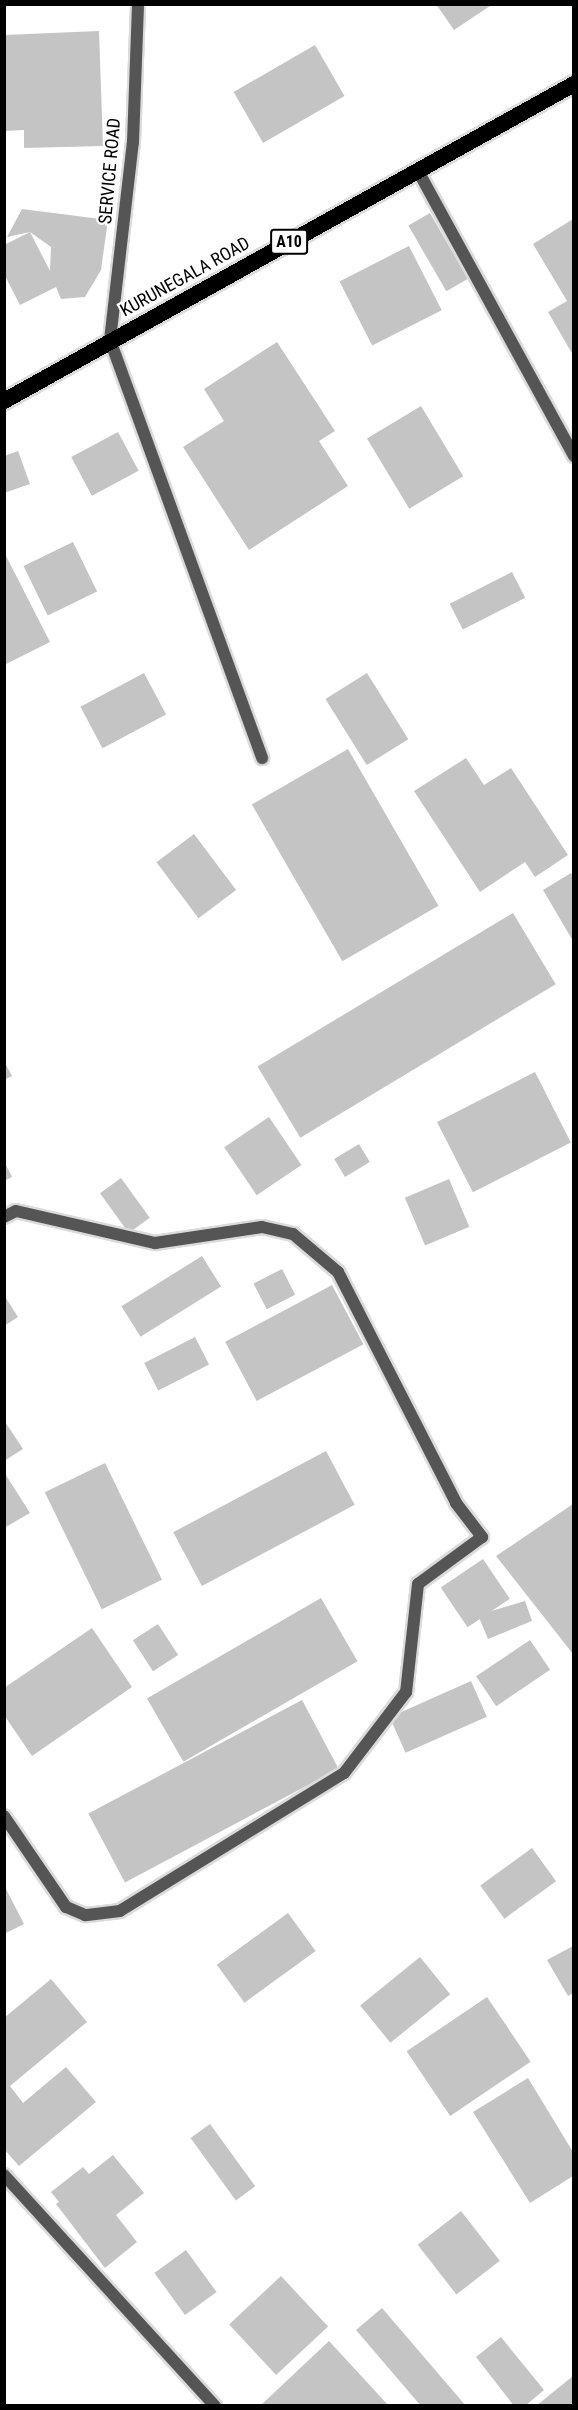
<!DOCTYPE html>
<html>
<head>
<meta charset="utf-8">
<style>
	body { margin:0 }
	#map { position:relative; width:578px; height:2410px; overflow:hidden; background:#fff; font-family:"Roboto Condensed",sans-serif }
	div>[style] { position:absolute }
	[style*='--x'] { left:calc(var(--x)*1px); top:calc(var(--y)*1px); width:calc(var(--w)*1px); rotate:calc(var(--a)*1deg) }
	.building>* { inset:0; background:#c4c4c4; transform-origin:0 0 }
	.roads { filter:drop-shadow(2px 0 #dbdbdb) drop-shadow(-2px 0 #dbdbdb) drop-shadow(0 2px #dbdbdb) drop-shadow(0 -2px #dbdbdb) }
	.service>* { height:12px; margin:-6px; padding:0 6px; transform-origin:6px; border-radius:6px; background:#555 }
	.minor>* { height:12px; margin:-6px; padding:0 6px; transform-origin:6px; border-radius:6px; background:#555 }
	.tertiary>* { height:12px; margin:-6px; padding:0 6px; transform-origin:6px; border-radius:6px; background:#555 }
	.trunk>* { height:16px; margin:-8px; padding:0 8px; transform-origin:8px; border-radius:8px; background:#000 }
	span { translate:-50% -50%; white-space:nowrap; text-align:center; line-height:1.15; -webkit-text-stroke:4.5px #fff; paint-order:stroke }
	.shield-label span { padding:2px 4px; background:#fff; border:2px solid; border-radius:4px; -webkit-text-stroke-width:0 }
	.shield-label { font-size:16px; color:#000; font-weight:700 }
	.street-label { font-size:18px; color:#000 }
	.frame { position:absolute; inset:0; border:6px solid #000; pointer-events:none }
</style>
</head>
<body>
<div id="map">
	<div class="building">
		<i style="clip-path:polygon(436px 4px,493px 4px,454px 30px)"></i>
		<i style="clip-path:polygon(99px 31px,103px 146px,24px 148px,24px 130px,4px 131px,4px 35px)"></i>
		<i style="left:315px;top:45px;width:59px;height:94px;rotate:60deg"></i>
		<i style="clip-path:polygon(evenodd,22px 209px,108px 220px,101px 270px,85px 297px,61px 299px,56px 287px,20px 305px,4px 274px,4px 245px,30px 232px,7px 237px,22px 209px,30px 232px,51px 247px,50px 271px,30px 232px)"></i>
		<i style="left:430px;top:213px;width:76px;height:25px;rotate:60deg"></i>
		<i style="clip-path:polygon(573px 219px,573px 355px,548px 312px,567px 301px,533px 244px)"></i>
		<i style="left:409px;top:246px;width:72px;height:78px;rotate:63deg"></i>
		<i style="clip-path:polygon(277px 342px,335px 431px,319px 441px,348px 486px,249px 550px,183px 447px,224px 421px,204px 389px)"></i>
		<i style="left:421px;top:406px;width:82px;height:63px;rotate:59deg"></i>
		<i style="left:118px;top:432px;width:44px;height:53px;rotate:62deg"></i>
		<i style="clip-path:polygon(18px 451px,30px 484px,4px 493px,4px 456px)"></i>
		<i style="left:73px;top:542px;width:55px;height:55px;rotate:64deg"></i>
		<i style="clip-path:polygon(4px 552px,50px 642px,4px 665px)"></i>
		<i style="left:512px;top:572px;width:29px;height:70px;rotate:63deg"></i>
		<i style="left:144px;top:673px;width:47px;height:72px;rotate:62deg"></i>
		<i style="left:367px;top:673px;width:78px;height:49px;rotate:58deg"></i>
		<i style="left:348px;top:749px;width:181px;height:111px;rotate:60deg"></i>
		<i style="clip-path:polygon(466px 758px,484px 785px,511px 768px,568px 855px,535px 877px,525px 862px,480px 892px,414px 791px)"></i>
		<i style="left:194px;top:834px;width:70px;height:47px;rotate:53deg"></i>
		<i style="clip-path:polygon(571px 873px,573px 877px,573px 941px,543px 890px)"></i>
		<i style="left:513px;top:913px;width:83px;height:298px;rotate:59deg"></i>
		<i style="clip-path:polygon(4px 1061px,12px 1076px,4px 1080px)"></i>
		<i style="left:535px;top:1072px;width:79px;height:110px;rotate:63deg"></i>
		<i style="left:269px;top:1117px;width:58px;height:54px;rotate:56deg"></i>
		<i style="left:359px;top:1144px;width:21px;height:29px;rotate:59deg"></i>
		<i style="clip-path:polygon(4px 1161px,12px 1177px,4px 1181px)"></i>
		<i style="left:121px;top:1178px;width:49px;height:26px;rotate:54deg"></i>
		<i style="left:449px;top:1179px;width:52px;height:48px;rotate:67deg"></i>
		<i style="left:202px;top:1256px;width:36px;height:95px;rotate:58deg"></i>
		<i style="left:282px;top:1269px;width:29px;height:32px;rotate:63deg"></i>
		<i style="left:332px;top:1285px;width:67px;height:121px;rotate:62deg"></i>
		<i style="clip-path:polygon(4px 1295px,18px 1317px,4px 1326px)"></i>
		<i style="left:195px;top:1337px;width:31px;height:57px;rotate:63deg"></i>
		<i style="clip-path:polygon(4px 1420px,23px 1449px,4px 1461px)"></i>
		<i style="left:326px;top:1451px;width:61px;height:173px;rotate:62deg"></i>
		<i style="left:105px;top:1463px;width:130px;height:67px;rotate:64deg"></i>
		<i style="clip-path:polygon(4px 1472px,30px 1513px,4px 1528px)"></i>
		<i style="clip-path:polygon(573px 1504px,573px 1654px,496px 1556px)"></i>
		<i style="left:483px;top:1559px;width:48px;height:51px;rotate:56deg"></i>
		<i style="left:321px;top:1598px;width:73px;height:201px;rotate:60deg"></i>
		<i style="clip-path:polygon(525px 1601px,532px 1621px,488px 1639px,478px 1615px)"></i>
		<i style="left:158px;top:1624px;width:37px;height:30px;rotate:57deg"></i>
		<i style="clip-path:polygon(92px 1628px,132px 1687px,32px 1756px,4px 1715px,4px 1688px)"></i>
		<i style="left:530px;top:1640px;width:36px;height:65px;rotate:56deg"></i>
		<i style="left:471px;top:1681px;width:39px;height:89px;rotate:66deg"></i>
		<i style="left:302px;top:1700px;width:78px;height:242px;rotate:62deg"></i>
		<i style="left:532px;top:1848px;width:41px;height:64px;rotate:54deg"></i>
		<i style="clip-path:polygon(4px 1885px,24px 1924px,4px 1934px)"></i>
		<i style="left:288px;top:1913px;width:47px;height:88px;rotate:54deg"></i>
		<i style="clip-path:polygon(573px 1946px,573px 1993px,568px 1996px,547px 1960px)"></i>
		<i style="left:420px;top:1957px;width:48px;height:77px;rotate:51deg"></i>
		<i style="clip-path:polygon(51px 1979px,87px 2022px,10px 2086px,23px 2103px,66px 2067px,96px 2102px,19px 2166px,4px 2149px,4px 2018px)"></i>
		<i style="left:487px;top:1997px;width:78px;height:97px;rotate:56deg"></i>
		<i style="clip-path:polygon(528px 2078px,573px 2152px,573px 2176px,530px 2203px,473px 2112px)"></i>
		<i style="left:210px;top:2124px;width:77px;height:24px;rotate:54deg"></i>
		<i style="clip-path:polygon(113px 2155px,144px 2193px,116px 2215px,137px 2242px,105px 2268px,56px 2204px,59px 2202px,51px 2192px,83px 2167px,89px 2174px)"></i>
		<i style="left:461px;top:2211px;width:63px;height:55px;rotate:52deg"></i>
		<i style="left:186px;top:2250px;width:52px;height:39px;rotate:54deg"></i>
		<i style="left:281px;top:2276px;width:69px;height:71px;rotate:47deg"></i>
		<i style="clip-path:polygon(382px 2308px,466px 2406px,421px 2406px,356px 2330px)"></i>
		<i style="clip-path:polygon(501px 2337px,544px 2390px,525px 2406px,514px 2406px,476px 2357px)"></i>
		<i style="clip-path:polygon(329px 2341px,389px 2406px,260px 2406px)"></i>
		<i style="clip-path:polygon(573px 2376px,573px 2406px,536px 2406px)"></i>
	</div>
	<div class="roads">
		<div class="service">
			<i style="--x:110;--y:340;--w:445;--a:70"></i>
		</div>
		<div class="minor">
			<i style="--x:418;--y:171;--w:325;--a:61.3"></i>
			<i style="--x:4;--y:1217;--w:13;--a:-27"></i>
			<i style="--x:16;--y:1211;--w:143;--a:13"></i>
			<i style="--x:155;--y:1243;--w:108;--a:-8.5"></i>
			<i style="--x:262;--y:1227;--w:32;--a:13"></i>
			<i style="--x:293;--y:1234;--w:59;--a:40.2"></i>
			<i style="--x:338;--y:1272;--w:259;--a:62.9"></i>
			<i style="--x:456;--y:1503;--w:43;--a:52.6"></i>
			<i style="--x:482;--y:1537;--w:79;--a:143.7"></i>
			<i style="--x:418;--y:1584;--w:109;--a:96.3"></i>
			<i style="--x:406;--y:1692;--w:102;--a:127.4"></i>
			<i style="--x:344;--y:1773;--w:263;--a:148.4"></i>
			<i style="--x:120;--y:1911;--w:35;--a:173"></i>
			<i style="--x:85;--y:1915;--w:21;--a:-157"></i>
			<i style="--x:66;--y:1907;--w:110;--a:-124.3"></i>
			<i style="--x:4;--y:2175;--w:313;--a:47.6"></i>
		</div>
		<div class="tertiary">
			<i style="--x:110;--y:340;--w:199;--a:-83.4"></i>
			<i style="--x:133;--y:142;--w:138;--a:-87.9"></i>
		</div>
		<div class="trunk">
			<i style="--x:4;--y:401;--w:652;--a:-29.08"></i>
		</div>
	</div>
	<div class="shield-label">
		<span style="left:289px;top:242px">A10</span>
	</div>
	<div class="street-label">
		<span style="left:110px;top:171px;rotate:-85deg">SERVICE ROAD</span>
		<span style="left:185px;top:277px;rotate:-29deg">KURUNEGALA ROAD</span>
	</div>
	<div class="frame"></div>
</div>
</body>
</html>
